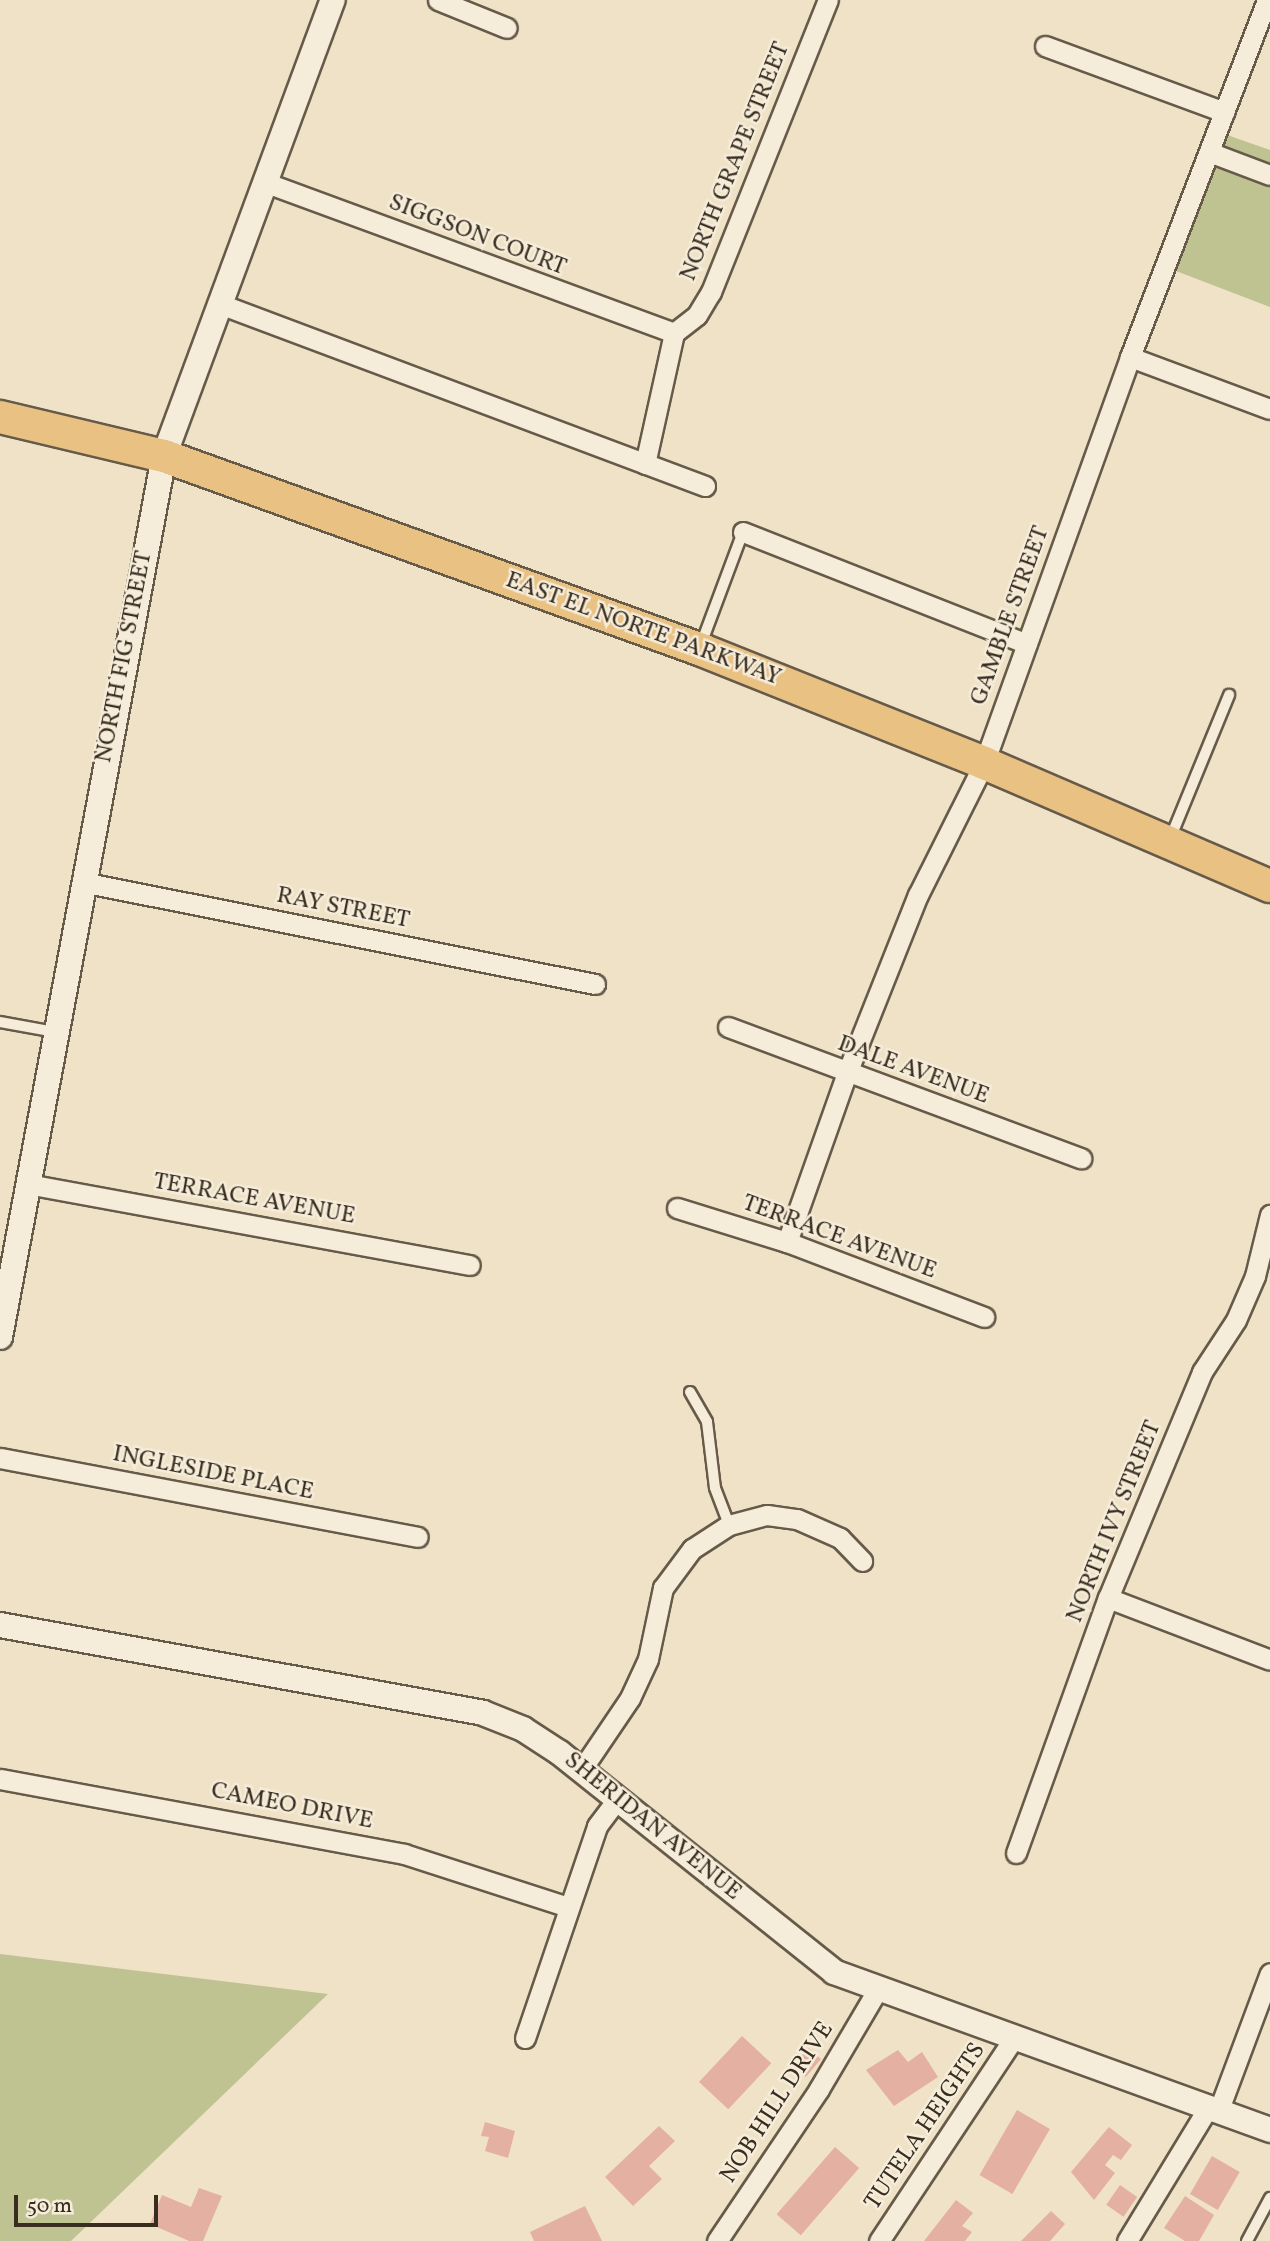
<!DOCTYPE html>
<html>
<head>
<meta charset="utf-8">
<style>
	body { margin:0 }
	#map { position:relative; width:1270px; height:2241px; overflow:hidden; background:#efe2c6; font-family:Vollkorn,serif }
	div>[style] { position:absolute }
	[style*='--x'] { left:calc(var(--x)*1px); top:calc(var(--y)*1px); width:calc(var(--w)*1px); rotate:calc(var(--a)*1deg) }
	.green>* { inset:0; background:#bfc291 }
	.building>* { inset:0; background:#e4b0a1; transform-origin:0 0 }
	.roads { filter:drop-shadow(2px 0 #665a49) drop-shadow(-2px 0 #665a49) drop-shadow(0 2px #665a49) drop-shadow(0 -2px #665a49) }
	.service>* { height:10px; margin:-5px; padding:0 5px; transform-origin:5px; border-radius:5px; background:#f5ecda }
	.minor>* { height:19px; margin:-9.5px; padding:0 9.5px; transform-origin:9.5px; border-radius:9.5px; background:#f5ecda }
	.tertiary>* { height:24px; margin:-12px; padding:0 12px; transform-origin:12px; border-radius:12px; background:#f5ecda }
	.primary>* { height:32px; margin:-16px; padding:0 16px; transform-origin:16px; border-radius:16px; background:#e8c183 }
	span { translate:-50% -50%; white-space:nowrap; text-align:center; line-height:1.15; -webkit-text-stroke:5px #f5ecda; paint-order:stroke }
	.street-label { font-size:24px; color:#382d1f }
	.scale { position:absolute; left:14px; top:2195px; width:144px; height:32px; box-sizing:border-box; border:4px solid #382d1f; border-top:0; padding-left:9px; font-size:21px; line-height:24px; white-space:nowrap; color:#382d1f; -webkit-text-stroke:5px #f5ecda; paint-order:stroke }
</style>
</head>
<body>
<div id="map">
	<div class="green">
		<i style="clip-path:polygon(1227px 135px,1270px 150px,1270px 307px,1176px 271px)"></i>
		<i style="clip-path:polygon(0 1954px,328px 1994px,71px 2241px,0 2241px)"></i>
	</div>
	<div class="building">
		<i style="left:742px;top:2036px;width:40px;height:63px;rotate:43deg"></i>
		<i style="left:808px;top:2048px;width:17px;height:24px;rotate:40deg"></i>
		<i style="clip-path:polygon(898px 2050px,908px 2062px,922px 2052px,938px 2077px,894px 2106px,866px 2070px)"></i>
		<i style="left:1017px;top:2110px;width:38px;height:75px;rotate:30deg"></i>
		<i style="clip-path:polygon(485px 2122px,515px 2131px,508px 2158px,485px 2151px,489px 2137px,481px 2136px)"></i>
		<i style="clip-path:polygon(659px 2126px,675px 2141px,649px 2166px,662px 2179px,633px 2206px,605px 2177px)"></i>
		<i style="clip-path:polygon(1109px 2127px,1132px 2145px,1121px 2160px,1113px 2155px,1105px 2165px,1115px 2173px,1094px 2200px,1071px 2172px)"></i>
		<i style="left:835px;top:2147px;width:32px;height:89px;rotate:41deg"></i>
		<i style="left:1212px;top:2156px;width:32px;height:44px;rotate:30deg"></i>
		<i style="left:1120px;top:2185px;width:21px;height:24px;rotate:35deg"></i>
		<i style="clip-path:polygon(199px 2188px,222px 2196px,203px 2241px,189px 2241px,150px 2224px,162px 2195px,191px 2207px)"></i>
		<i style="clip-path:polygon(1185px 2196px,1214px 2215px,1199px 2241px,1185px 2241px,1164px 2228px)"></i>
		<i style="clip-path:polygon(956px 2200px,973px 2213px,962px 2226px,972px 2232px,965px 2241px,924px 2241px)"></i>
		<i style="clip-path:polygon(585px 2206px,602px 2241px,534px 2241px,530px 2232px)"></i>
		<i style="clip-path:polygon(1051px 2211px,1065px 2224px,1050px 2241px,1021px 2241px)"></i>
	</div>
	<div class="roads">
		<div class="service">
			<i style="--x:700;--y:647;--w:123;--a:-69.5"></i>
			<i style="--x:1170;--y:839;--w:156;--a:-67.7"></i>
			<i style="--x:0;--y:1022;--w:56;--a:10.3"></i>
			<i style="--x:690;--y:1392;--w:34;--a:60"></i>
			<i style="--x:707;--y:1422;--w:66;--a:83.1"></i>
			<i style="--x:715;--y:1488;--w:40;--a:69"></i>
			<i style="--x:1247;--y:2241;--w:49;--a:-61.9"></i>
		</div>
		<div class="minor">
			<i style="--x:438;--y:0;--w:74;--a:22.1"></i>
			<i style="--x:1045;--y:46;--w:191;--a:20.2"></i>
			<i style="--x:1209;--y:152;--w:65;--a:20.7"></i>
			<i style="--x:264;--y:182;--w:437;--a:20.2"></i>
			<i style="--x:220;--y:304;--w:518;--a:20.57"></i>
			<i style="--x:674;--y:333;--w:29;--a:-38"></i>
			<i style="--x:697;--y:315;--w:27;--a:-59"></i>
			<i style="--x:711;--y:292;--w:315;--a:-68.2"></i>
			<i style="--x:1130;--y:357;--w:149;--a:20.4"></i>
			<i style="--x:645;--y:464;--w:134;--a:-77.5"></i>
			<i style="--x:743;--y:532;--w:305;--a:21.5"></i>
			<i style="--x:82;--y:882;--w:523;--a:11.25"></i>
			<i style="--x:728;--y:1027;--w:377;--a:20.4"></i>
			<i style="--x:28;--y:1184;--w:449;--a:10.4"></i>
			<i style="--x:677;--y:1208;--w:115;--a:17.2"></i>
			<i style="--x:787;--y:1242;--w:211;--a:20.8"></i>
			<i style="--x:787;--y:1242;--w:179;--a:-70.5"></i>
			<i style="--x:847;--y:1073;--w:192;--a:-68.3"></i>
			<i style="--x:918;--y:895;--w:148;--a:-63.4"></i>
			<i style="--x:984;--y:763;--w:431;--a:-70.2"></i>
			<i style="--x:1130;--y:357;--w:382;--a:-69"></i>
			<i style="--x:0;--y:1458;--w:425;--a:10.7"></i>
			<i style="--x:1108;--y:1598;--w:173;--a:20.9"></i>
			<i style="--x:582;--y:1769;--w:86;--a:-55.9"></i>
			<i style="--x:630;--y:1698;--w:43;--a:-65.2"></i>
			<i style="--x:648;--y:1659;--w:73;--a:-78.1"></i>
			<i style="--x:663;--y:1588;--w:49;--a:-53.4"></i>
			<i style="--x:692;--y:1549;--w:44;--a:-33"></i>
			<i style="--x:729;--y:1525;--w:39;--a:-15"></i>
			<i style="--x:767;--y:1515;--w:30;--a:8"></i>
			<i style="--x:797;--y:1519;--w:47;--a:23.8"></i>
			<i style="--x:840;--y:1538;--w:32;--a:46"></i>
			<i style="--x:0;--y:1779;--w:411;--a:10.5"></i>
			<i style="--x:404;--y:1854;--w:172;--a:17.9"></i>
			<i style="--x:1016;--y:1853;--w:271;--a:-70.2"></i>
			<i style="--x:1108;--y:1598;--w:245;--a:-67.4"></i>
			<i style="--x:1202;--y:1372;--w:62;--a:-56.8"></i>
			<i style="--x:1236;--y:1320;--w:48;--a:-66.6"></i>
			<i style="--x:1255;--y:1276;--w:63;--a:-76.2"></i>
			<i style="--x:525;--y:2038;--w:224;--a:-71.2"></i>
			<i style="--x:597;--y:1826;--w:34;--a:-53"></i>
			<i style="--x:1218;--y:2112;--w:148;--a:-69.5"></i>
			<i style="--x:717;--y:2241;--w:183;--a:-56.1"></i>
			<i style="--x:819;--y:2089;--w:116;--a:-59.5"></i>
			<i style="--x:879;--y:2241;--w:242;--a:-56.4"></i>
			<i style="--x:1127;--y:2241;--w:156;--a:-58.7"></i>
		</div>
		<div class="tertiary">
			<i style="--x:0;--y:1337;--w:896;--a:-79.45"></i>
			<i style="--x:164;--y:456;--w:486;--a:-69.7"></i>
			<i style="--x:0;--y:1625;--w:491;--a:10.3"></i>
			<i style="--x:483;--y:1713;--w:43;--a:21.8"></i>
			<i style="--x:523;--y:1729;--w:44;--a:33"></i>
			<i style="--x:560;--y:1753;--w:351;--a:38.6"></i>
			<i style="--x:834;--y:1972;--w:464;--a:19.9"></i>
		</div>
		<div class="primary">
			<i style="--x:0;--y:417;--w:169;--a:13.4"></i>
			<i style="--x:164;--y:456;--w:572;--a:19.83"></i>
			<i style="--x:702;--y:650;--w:304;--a:21.8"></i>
			<i style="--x:984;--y:763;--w:311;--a:23.3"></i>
		</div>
	</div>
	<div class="street-label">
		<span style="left:736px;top:162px;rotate:-68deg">NORTH GRAPE STREET</span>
		<span style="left:477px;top:236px;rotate:21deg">SIGGSON COURT</span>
		<span style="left:1011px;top:616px;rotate:-70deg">GAMBLE STREET</span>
		<span style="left:643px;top:630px;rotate:20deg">EAST EL NORTE PARKWAY</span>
		<span style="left:125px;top:657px;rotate:-79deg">NORTH FIG STREET</span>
		<span style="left:343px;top:909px;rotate:11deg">RAY STREET</span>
		<span style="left:913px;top:1071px;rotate:20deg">DALE AVENUE</span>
		<span style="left:254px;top:1200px;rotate:10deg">TERRACE AVENUE</span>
		<span style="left:839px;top:1238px;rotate:20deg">TERRACE AVENUE</span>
		<span style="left:213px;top:1474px;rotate:11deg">INGLESIDE PLACE</span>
		<span style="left:1115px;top:1522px;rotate:-68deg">NORTH IVY STREET</span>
		<span style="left:292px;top:1807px;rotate:11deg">CAMEO DRIVE</span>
		<span style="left:652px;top:1827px;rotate:39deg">SHERIDAN AVENUE</span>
		<span style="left:778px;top:2103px;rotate:-57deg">NOB HILL DRIVE</span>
		<span style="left:926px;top:2127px;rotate:-56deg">TUTELA HEIGHTS</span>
	</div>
	<div class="scale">50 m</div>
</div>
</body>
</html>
